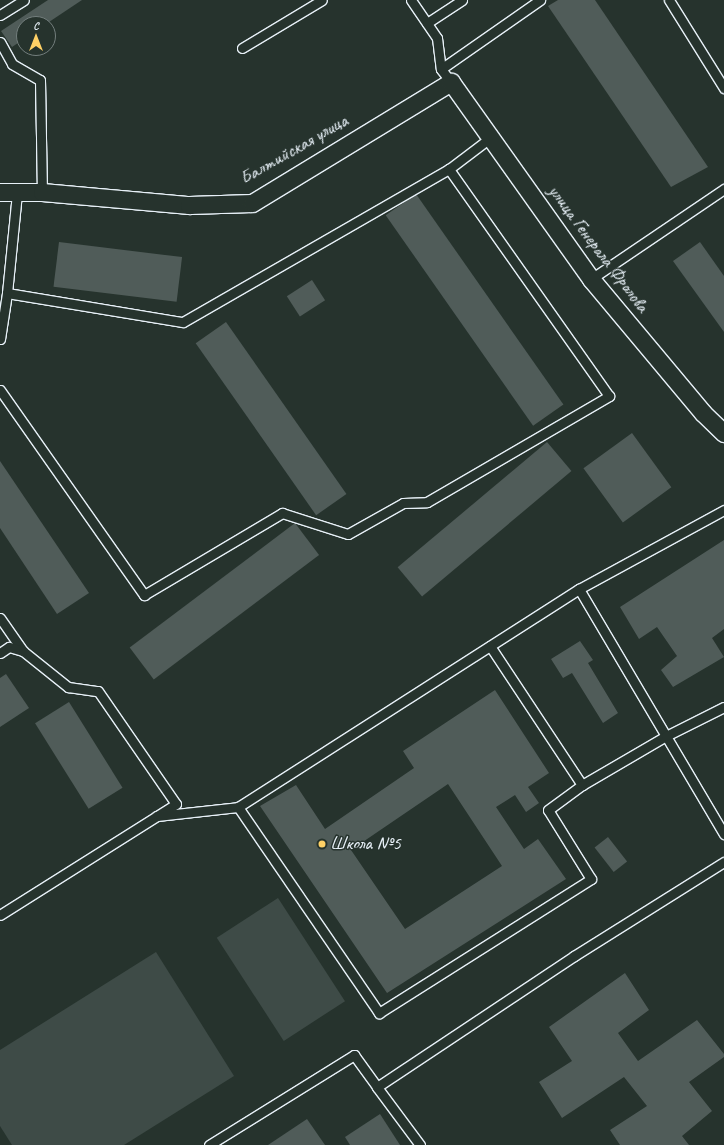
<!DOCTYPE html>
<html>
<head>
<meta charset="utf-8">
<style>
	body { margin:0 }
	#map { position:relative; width:724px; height:1145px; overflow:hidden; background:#26332d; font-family:Caveat,sans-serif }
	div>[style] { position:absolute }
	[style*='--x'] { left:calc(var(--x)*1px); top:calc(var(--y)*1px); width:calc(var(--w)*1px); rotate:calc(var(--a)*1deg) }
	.green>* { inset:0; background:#3e4b47; transform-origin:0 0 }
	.building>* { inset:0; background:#505c59; transform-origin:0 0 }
	.roads { filter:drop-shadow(1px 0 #e8f1f8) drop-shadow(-1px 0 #e8f1f8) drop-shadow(0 1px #e8f1f8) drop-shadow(0 -1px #e8f1f8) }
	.lane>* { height:9px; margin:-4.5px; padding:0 4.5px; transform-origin:4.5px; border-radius:4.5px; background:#26332d }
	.street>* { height:17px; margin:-8.5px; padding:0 8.5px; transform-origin:8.5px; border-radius:8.5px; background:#26332d }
	.dots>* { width:11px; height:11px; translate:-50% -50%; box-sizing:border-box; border:2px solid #26332d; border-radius:50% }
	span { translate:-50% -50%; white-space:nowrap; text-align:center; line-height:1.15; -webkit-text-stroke:3px #26332d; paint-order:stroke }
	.street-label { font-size:19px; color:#e8f1f8 }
	.poi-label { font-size:19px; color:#e8f1f8 }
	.left { translate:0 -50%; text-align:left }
	.north { position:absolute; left:16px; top:16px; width:40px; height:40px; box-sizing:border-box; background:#26332d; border:1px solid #747f7e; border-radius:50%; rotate:0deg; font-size:11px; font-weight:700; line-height:16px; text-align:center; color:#e8f1f8 }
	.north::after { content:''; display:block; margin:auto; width:14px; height:18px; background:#ffd166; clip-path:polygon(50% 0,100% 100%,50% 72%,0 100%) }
</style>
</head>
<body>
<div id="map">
	<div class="green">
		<i style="left:278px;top:898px;width:123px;height:73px;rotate:57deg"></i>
		<i style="clip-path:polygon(156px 952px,234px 1076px,124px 1145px,12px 1145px,0 1126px,0 1050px)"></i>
	</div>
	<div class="building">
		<i style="clip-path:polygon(48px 0,82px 0,46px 24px,24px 24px,24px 39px,12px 47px,1px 31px)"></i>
		<i style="clip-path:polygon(558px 0,595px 0,708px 167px,671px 187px,548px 6px)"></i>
		<i style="left:416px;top:194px;width:257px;height:37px;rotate:55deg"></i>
		<i style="left:59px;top:242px;width:124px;height:45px;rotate:7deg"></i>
		<i style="clip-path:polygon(700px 242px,724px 276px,724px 332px,673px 261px)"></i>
		<i style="left:312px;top:280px;width:24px;height:30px;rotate:57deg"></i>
		<i style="left:226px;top:322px;width:210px;height:37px;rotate:55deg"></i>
		<i style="left:632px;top:433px;width:67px;height:60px;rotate:54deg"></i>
		<i style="left:547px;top:442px;width:38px;height:195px;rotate:50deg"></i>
		<i style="clip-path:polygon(0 461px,89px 593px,57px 614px,0 528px)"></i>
		<i style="left:295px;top:523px;width:40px;height:207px;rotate:53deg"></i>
		<i style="clip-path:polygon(724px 540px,724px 629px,712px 638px,724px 657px,673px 687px,661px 670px,677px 656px,657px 627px,639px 639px,620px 607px)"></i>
		<i style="clip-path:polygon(580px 641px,593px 660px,588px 663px,618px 713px,603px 723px,572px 673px,563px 678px,551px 659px)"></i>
		<i style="clip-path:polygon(6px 674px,29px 708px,0 727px,0 678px)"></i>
		<i style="clip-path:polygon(evenodd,495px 690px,549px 773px,528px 787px,539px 803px,526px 812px,515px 795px,496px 807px,524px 849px,538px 839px,566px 879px,387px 993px,260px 806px,296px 785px,325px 829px,414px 768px,403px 751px,495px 690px,448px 784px,502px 866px,405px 929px,351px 850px,448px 784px)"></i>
		<i style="left:69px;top:702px;width:101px;height:40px;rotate:58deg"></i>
		<i style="left:608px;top:837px;width:31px;height:17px;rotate:52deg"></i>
		<i style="clip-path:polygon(625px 973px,649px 1010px,618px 1033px,638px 1061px,697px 1020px,724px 1054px,724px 1057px,689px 1082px,712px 1111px,682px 1136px,689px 1145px,620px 1145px,610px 1130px,647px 1106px,624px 1077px,562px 1118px,539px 1082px,572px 1061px,549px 1027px)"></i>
		<i style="clip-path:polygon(380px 1114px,400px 1145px,350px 1145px,345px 1137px)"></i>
		<i style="clip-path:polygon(307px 1119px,325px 1145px,268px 1145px)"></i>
	</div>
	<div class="roads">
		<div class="lane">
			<i style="--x:411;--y:0;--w:46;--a:55.6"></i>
			<i style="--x:437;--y:38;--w:31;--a:83"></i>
			<i style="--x:669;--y:0;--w:104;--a:58"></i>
			<i style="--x:0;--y:15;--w:28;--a:-32"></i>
			<i style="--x:427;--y:23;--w:42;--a:-33.3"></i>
			<i style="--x:0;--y:42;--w:25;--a:61"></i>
			<i style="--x:12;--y:64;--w:32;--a:30"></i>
			<i style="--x:40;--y:80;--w:112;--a:89"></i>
			<i style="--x:242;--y:48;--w:93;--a:-31"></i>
			<i style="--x:451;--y:82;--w:16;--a:-128"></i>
			<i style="--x:441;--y:69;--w:121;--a:-34.9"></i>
			<i style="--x:17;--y:193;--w:100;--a:95.7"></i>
			<i style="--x:7;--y:293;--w:178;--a:9.4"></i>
			<i style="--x:183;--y:322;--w:307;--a:-29.9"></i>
			<i style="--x:449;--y:169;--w:51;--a:-37.1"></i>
			<i style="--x:591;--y:279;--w:161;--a:-34.1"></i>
			<i style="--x:0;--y:339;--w:47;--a:-81.3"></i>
			<i style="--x:0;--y:390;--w:251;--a:54.9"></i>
			<i style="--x:144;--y:595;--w:161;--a:-30.7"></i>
			<i style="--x:282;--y:513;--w:69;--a:17.7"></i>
			<i style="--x:348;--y:534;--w:63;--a:-29.4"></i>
			<i style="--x:403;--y:503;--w:24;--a:-2"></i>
			<i style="--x:427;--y:502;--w:211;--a:-30.2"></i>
			<i style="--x:609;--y:396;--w:278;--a:-125.2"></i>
			<i style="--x:579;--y:589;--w:285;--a:59.4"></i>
			<i style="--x:0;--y:618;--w:40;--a:55.1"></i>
			<i style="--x:490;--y:646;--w:167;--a:56.5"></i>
			<i style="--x:582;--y:785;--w:97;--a:-30.3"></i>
			<i style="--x:666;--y:736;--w:65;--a:-26.6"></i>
			<i style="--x:0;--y:653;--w:11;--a:-34"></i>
			<i style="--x:9;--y:647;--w:15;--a:16"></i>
			<i style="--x:23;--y:651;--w:58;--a:38.7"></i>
			<i style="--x:68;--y:687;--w:30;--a:8"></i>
			<i style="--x:98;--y:691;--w:137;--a:55.4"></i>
			<i style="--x:176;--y:804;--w:208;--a:147.8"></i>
			<i style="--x:238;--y:807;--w:250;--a:55.6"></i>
			<i style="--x:379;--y:1013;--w:251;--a:-32.3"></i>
			<i style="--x:591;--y:879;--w:81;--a:-121.9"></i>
			<i style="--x:548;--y:810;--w:42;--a:-36.3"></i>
			<i style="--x:157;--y:816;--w:81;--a:-6.3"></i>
			<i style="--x:238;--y:807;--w:405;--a:-32.6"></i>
			<i style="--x:579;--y:589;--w:165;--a:-28.6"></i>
			<i style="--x:209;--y:1145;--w:171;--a:-31.8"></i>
			<i style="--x:354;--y:1055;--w:39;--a:54"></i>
			<i style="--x:420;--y:1145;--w:72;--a:-126.6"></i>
			<i style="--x:377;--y:1087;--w:237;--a:-33.6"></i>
			<i style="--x:574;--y:956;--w:177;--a:-32.1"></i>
		</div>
		<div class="street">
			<i style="--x:0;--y:192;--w:42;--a:0"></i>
			<i style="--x:42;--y:192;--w:148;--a:5.1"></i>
			<i style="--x:189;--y:205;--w:63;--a:-1.8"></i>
			<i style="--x:252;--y:203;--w:233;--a:-31.3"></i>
			<i style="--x:451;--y:82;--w:242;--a:54.6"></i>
			<i style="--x:591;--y:279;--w:175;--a:50.1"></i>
			<i style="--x:703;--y:413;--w:29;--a:44"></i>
		</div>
	</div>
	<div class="dots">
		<i style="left:322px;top:844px;background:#ffd166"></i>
	</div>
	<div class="street-label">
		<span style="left:294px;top:150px;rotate:-30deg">Балтийская улица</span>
		<span style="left:598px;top:249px;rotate:53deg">улица Генерала Фролова</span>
	</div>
	<div class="poi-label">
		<span class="left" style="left:330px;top:844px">Школа №5</span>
	</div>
	<div class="north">С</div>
</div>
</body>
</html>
